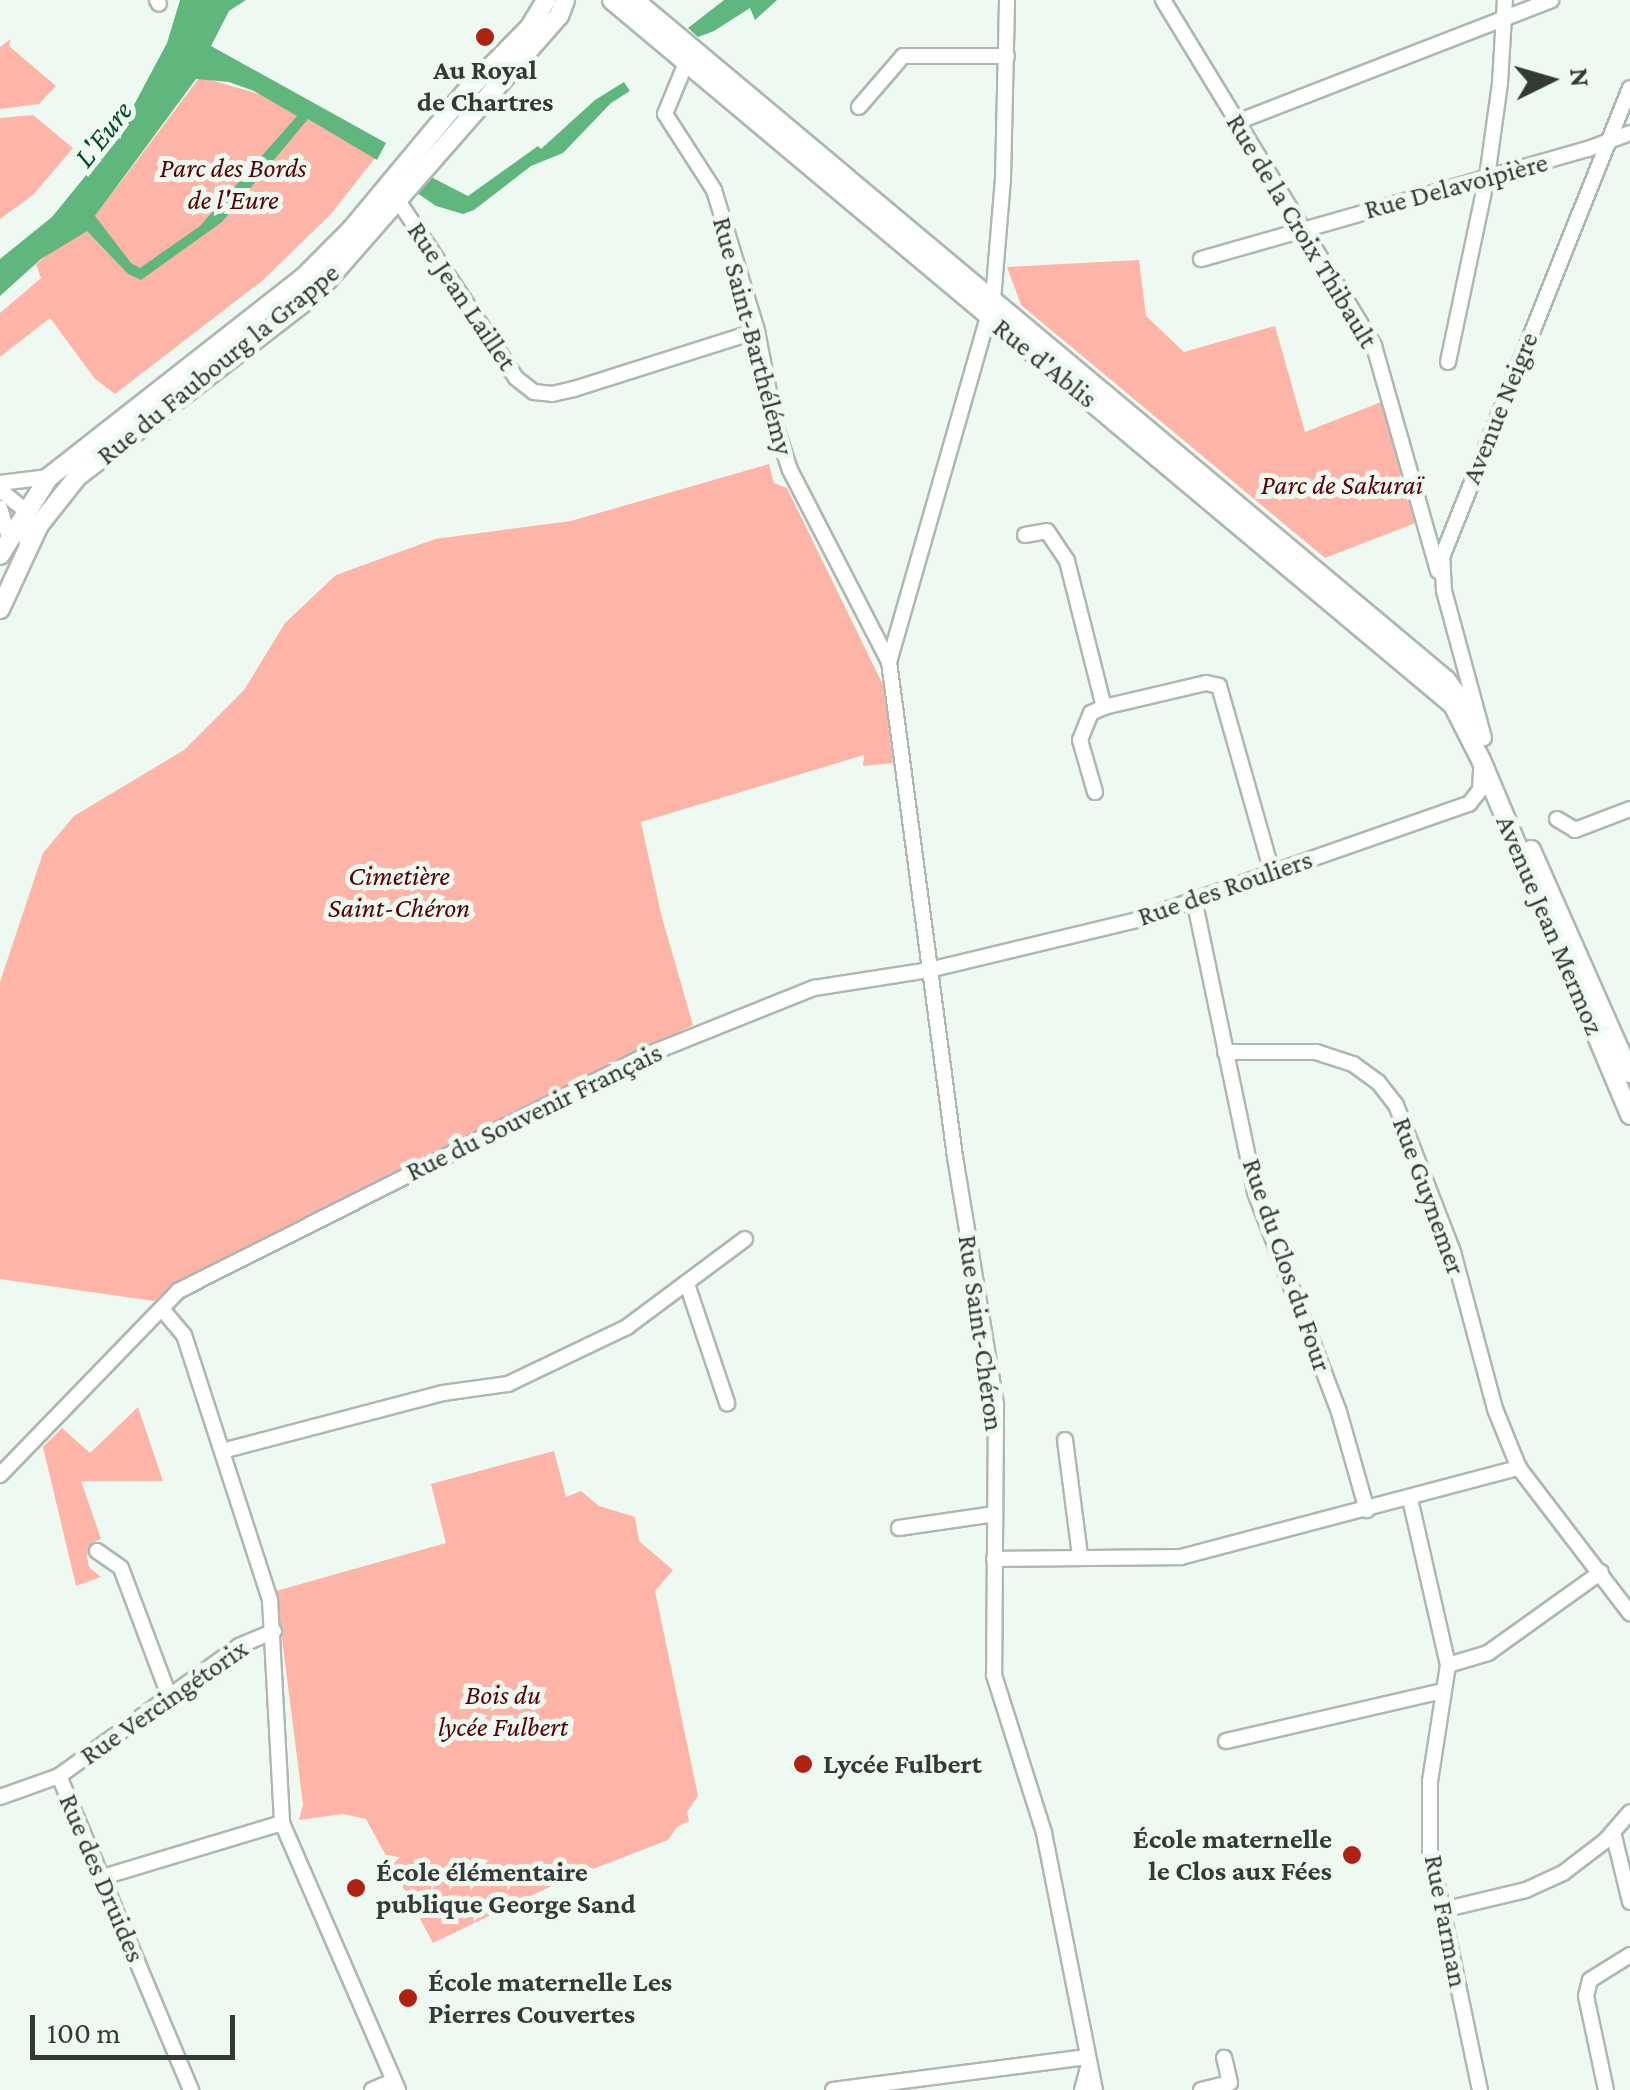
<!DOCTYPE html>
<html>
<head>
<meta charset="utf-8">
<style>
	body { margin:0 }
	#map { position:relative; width:1630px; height:2090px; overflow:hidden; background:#eefaf1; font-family:"Crimson Pro",serif }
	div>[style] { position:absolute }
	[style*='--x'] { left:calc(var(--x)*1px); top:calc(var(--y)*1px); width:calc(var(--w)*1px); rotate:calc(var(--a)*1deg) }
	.green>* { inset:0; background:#feb5a8 }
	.water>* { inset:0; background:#60b77e }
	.roads { filter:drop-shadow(2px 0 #adb8b0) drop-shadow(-2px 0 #adb8b0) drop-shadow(0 2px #adb8b0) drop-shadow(0 -2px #adb8b0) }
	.minor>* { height:14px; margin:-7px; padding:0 7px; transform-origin:7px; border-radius:7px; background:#fff }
	.major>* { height:18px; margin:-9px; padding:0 9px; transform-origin:9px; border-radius:9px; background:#fff }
	.dots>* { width:28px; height:28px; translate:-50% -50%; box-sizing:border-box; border:5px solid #eefaf1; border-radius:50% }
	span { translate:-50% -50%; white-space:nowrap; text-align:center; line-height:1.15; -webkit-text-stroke:10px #eefaf1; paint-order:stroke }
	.poi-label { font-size:28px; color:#343935; font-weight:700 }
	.left { translate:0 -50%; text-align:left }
	.right { translate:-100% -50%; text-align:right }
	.park-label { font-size:28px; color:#580000; font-style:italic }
	.street-label { font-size:28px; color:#343935 }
	.water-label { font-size:30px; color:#074c27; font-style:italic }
	.north { position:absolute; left:1500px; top:30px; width:100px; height:100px; -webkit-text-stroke:8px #eefaf1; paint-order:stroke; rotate:85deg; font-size:28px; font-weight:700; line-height:40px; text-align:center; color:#343935 }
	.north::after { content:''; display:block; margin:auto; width:35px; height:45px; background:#343935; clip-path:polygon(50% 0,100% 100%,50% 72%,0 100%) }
	.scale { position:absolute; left:30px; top:2015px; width:205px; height:45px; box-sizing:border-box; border:5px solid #343935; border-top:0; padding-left:12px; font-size:30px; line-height:35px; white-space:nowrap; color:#343935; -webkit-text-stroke:8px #eefaf1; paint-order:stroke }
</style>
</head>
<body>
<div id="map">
	<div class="green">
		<i style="clip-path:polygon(11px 39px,9px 46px,56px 86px,39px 104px,0 109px,0 47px)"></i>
		<i style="clip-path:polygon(200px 77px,263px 95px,322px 123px,375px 158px,331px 214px,262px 281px,115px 394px,95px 379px,50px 318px,0 357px,0 313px,41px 278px,36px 264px,95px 216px)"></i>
		<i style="clip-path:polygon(33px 115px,73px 148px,33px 195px,0 219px,0 118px)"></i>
		<i style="clip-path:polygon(1139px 260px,1146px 316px,1184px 352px,1275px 326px,1305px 432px,1381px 402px,1418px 522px,1325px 558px,1021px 305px,1007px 267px)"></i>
		<i style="clip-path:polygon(769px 464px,774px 483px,787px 488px,883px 685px,893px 763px,863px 766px,864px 755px,641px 822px,661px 914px,693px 1025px,178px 1282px,154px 1301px,0 1279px,0 982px,43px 853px,74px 816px,184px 750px,244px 690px,285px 623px,336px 575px,435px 539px,571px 521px)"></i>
		<i style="clip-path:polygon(138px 1407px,163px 1481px,81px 1481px,101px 1539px,92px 1543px,87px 1556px,89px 1567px,101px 1577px,76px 1586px,43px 1447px,62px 1428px,90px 1453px)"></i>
		<i style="clip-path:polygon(554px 1451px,566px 1497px,581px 1491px,599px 1506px,635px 1517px,639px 1541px,673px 1570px,655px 1591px,698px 1796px,687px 1812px,689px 1821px,677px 1827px,668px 1840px,562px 1881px,433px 1943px,366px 1819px,343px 1814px,299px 1820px,303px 1805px,276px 1591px,446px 1543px,431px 1484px)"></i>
	</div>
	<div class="water">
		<i style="clip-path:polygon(evenodd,180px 0,246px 0,229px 11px,211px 46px,386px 143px,377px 160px,308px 119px,222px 222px,141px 280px,128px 274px,87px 231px,41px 259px,0 296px,0 259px,52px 217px,118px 136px,123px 117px,127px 118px,167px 43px,180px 0,196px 79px,229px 82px,254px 91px,297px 116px,200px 226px,140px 268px,131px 263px,95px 216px,196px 79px)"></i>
		<i style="clip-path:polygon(724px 0,777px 0,755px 20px,750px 8px,714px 31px,698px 37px,688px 28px)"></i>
		<i style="clip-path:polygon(624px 82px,630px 91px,611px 103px,563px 153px,531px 166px,474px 210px,463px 214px,436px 206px,417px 193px,429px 176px,468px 196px,538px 146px,541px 149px,595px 100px)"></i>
	</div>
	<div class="roads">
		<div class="minor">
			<i style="--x:157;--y:0;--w:4;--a:63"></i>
			<i style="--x:1163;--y:0;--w:405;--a:58.6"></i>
			<i style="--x:1374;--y:346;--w:234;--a:74.1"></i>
			<i style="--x:686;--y:63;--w:55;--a:112.4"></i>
			<i style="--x:665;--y:114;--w:90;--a:57.2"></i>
			<i style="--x:714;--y:190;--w:147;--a:73"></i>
			<i style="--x:757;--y:331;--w:99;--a:78.9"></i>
			<i style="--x:776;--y:428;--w:44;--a:71.6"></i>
			<i style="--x:790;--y:470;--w:216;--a:62.7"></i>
			<i style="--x:889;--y:662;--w:499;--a:82.4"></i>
			<i style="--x:955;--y:1157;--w:250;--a:80.6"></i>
			<i style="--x:996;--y:1404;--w:271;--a:90.4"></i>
			<i style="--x:994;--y:1675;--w:166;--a:72.4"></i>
			<i style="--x:1044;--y:1833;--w:262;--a:78.8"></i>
			<i style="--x:859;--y:107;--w:67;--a:-49.2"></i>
			<i style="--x:903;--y:56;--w:104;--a:0"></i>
			<i style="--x:1237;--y:122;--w:337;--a:-21.2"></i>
			<i style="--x:399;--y:202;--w:211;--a:56.4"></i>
			<i style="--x:516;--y:378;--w:23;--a:38"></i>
			<i style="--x:534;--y:392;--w:18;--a:6"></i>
			<i style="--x:552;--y:394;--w:23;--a:-13"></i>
			<i style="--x:574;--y:389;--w:192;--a:-17.6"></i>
			<i style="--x:1201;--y:259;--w:402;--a:-15.9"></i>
			<i style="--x:1588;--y:149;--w:45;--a:-20.9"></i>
			<i style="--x:1448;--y:362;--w:189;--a:-78.1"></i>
			<i style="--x:1487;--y:177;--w:95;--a:-82.1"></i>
			<i style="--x:1500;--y:83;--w:83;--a:-86.6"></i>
			<i style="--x:0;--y:483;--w:49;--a:-7"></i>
			<i style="--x:0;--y:490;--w:32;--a:39"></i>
			<i style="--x:25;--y:510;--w:36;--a:87"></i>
			<i style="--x:0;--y:508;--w:31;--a:73"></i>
			<i style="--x:1025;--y:535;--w:22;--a:-10"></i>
			<i style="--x:1047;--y:531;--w:36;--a:56"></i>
			<i style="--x:1067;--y:561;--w:151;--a:75.8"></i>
			<i style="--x:1104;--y:707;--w:105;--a:-13.2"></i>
			<i style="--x:1206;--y:683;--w:13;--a:13"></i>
			<i style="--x:1219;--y:686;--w:193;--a:74.1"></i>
			<i style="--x:889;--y:662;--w:377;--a:-74"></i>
			<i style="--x:993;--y:300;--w:122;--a:-85.3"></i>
			<i style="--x:1003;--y:178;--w:178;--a:-88.7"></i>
			<i style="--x:1484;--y:738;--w:152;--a:-105.2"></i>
			<i style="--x:1444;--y:591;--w:34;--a:-93"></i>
			<i style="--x:1442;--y:557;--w:505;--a:-68.16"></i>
			<i style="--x:1095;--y:792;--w:54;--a:-106.1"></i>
			<i style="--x:1080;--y:740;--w:29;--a:-68"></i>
			<i style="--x:1091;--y:713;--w:14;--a:-25"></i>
			<i style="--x:1557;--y:819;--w:21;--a:31"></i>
			<i style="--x:1575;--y:830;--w:59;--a:-20.9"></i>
			<i style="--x:1194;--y:899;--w:299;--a:78.2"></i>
			<i style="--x:1255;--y:1192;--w:235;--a:69.1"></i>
			<i style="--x:1339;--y:1412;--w:102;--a:74.1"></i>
			<i style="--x:1225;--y:1052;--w:91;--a:0"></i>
			<i style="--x:1316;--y:1052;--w:39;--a:18"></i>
			<i style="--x:1353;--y:1064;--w:31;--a:36"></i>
			<i style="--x:1378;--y:1082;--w:29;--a:52"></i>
			<i style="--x:1396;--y:1105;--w:158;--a:68.8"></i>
			<i style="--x:1453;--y:1252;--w:163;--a:75"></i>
			<i style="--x:1495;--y:1409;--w:64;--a:67.9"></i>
			<i style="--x:1519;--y:1468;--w:183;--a:52.6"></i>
			<i style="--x:687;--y:1284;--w:126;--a:71.4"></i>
			<i style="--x:162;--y:1309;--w:34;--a:50"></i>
			<i style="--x:184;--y:1335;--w:279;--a:72"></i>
			<i style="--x:270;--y:1600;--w:223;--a:86.9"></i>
			<i style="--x:282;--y:1823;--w:291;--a:66.5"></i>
			<i style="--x:1065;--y:1440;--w:117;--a:82.6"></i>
			<i style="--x:222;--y:1451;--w:228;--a:-14.7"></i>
			<i style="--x:443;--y:1393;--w:66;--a:-7.9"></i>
			<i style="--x:508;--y:1384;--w:132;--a:-25.6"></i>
			<i style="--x:627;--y:1327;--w:147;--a:-36.7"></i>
			<i style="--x:0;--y:1475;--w:256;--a:-45.9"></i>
			<i style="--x:178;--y:1291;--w:525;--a:-26.71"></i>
			<i style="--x:647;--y:1055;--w:180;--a:-21.9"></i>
			<i style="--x:814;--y:988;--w:116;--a:-8.9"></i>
			<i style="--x:929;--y:970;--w:214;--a:-13.5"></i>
			<i style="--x:1137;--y:920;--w:352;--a:-19.3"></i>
			<i style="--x:1469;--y:804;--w:18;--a:-52"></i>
			<i style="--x:1480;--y:790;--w:22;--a:-87"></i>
			<i style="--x:1410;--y:1499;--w:170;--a:77.1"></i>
			<i style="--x:1448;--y:1665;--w:117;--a:98.8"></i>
			<i style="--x:1430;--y:1781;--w:70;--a:90"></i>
			<i style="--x:1430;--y:1851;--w:244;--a:78.2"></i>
			<i style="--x:899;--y:1528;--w:97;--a:-8.3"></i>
			<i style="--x:97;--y:1551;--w:29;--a:35"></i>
			<i style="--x:121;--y:1568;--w:137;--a:69.4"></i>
			<i style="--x:994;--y:1559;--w:187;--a:-0.6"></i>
			<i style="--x:1181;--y:1557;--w:350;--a:-14.8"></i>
			<i style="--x:1448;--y:1665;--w:42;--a:-16.7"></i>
			<i style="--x:1488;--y:1653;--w:139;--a:-35.6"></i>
			<i style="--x:1226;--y:1741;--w:223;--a:-13"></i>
			<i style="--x:59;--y:1776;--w:341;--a:67.2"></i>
			<i style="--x:0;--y:1797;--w:63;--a:-19.6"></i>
			<i style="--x:59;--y:1776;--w:222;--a:-35.8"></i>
			<i style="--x:239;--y:1646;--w:38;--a:-23"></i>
			<i style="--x:1613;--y:1832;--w:72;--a:76.3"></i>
			<i style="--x:103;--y:1877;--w:187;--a:-16.8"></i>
			<i style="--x:1442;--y:1910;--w:86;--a:-13.4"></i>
			<i style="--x:1526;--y:1890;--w:41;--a:-24.7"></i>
			<i style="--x:1563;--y:1873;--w:53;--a:-37.3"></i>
			<i style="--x:1605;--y:1841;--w:38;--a:-49"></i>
			<i style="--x:372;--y:2090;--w:23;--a:-23"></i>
			<i style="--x:833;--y:2090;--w:256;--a:-7.4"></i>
			<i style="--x:1082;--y:2090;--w:28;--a:-75"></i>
			<i style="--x:1201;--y:2090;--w:30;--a:-14"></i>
			<i style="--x:1230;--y:2083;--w:26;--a:-103"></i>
			<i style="--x:1606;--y:2090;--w:96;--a:-102"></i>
			<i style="--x:1586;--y:1996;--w:16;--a:-76"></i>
			<i style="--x:1590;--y:1980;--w:47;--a:-32"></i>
		</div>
		<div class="major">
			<i style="--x:612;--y:0;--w:1097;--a:39.97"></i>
			<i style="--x:1453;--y:705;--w:62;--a:63"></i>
			<i style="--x:1481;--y:760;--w:385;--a:67.2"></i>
			<i style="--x:634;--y:0;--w:1059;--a:39.94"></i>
			<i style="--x:1446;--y:680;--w:45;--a:53.1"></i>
			<i style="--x:0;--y:555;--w:92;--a:-57.9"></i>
			<i style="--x:49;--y:477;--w:323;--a:-38.1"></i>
			<i style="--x:303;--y:278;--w:66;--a:-45"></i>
			<i style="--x:350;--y:231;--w:180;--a:-50.2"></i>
			<i style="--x:465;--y:93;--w:93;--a:-45.4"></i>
			<i style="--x:530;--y:27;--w:31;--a:-59"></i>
			<i style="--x:0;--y:609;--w:93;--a:-65.1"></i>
			<i style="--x:39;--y:525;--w:61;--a:-51.6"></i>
			<i style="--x:77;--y:477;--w:303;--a:-37.6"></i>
			<i style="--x:317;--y:292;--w:367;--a:-48.8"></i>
			<i style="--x:559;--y:16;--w:17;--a:-69"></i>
			<i style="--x:1531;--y:850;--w:244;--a:66.1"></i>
		</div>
	</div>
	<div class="dots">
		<i style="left:485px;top:37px;background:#b02113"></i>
		<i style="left:803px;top:1764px;background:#b02113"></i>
		<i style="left:1352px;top:1855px;background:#b02113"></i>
		<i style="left:356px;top:1888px;background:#b02113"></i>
		<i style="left:408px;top:1998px;background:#b02113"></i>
	</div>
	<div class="poi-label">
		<span style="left:485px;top:86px">Au Royal<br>de Chartres</span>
		<span class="left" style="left:823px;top:1764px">Lycée Fulbert</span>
		<span class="right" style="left:1332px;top:1855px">École maternelle<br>le Clos aux Fées</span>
		<span class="left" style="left:376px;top:1888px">École élémentaire<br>publique George Sand</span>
		<span class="left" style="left:428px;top:1998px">École maternelle Les<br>Pierres Couvertes</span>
	</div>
	<div class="park-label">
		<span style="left:233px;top:184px">Parc des Bords<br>de l'Eure</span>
		<span style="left:1342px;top:485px">Parc de Sakuraï</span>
		<span style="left:399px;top:892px">Cimetière<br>Saint-Chéron</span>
		<span style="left:503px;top:1711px">Bois du<br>lycée Fulbert</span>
	</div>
	<div class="street-label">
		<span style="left:1456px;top:186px;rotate:-15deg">Rue Delavoipière</span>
		<span style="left:1302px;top:231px;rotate:59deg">Rue de la Croix Thibault</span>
		<span style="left:462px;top:296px;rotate:56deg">Rue Jean Laillet</span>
		<span style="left:753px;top:336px;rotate:75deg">Rue Saint-Barthélémy</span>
		<span style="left:1045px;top:363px;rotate:39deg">Rue d'Ablis</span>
		<span style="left:218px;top:364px;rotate:-39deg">Rue du Faubourg la Grappe</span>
		<span style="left:1500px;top:408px;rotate:-68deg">Avenue Neigre</span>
		<span style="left:1225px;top:888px;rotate:-19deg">Rue des Rouliers</span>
		<span style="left:1550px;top:925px;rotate:67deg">Avenue Jean Mermoz</span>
		<span style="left:534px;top:1112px;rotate:-26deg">Rue du Souvenir Français</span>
		<span style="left:1429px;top:1196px;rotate:70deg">Rue Guynemer</span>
		<span style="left:1287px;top:1265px;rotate:71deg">Rue du Clos du Four</span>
		<span style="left:981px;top:1333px;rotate:82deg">Rue Saint-Chéron</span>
		<span style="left:164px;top:1702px;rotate:-35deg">Rue Vercingétorix</span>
		<span style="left:102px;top:1878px;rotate:67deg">Rue des Druides</span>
		<span style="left:1446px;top:1921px;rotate:79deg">Rue Farman</span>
	</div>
	<div class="water-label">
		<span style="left:103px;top:134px;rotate:-52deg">L'Eure</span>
	</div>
	<div class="north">N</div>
	<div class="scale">100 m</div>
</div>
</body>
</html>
